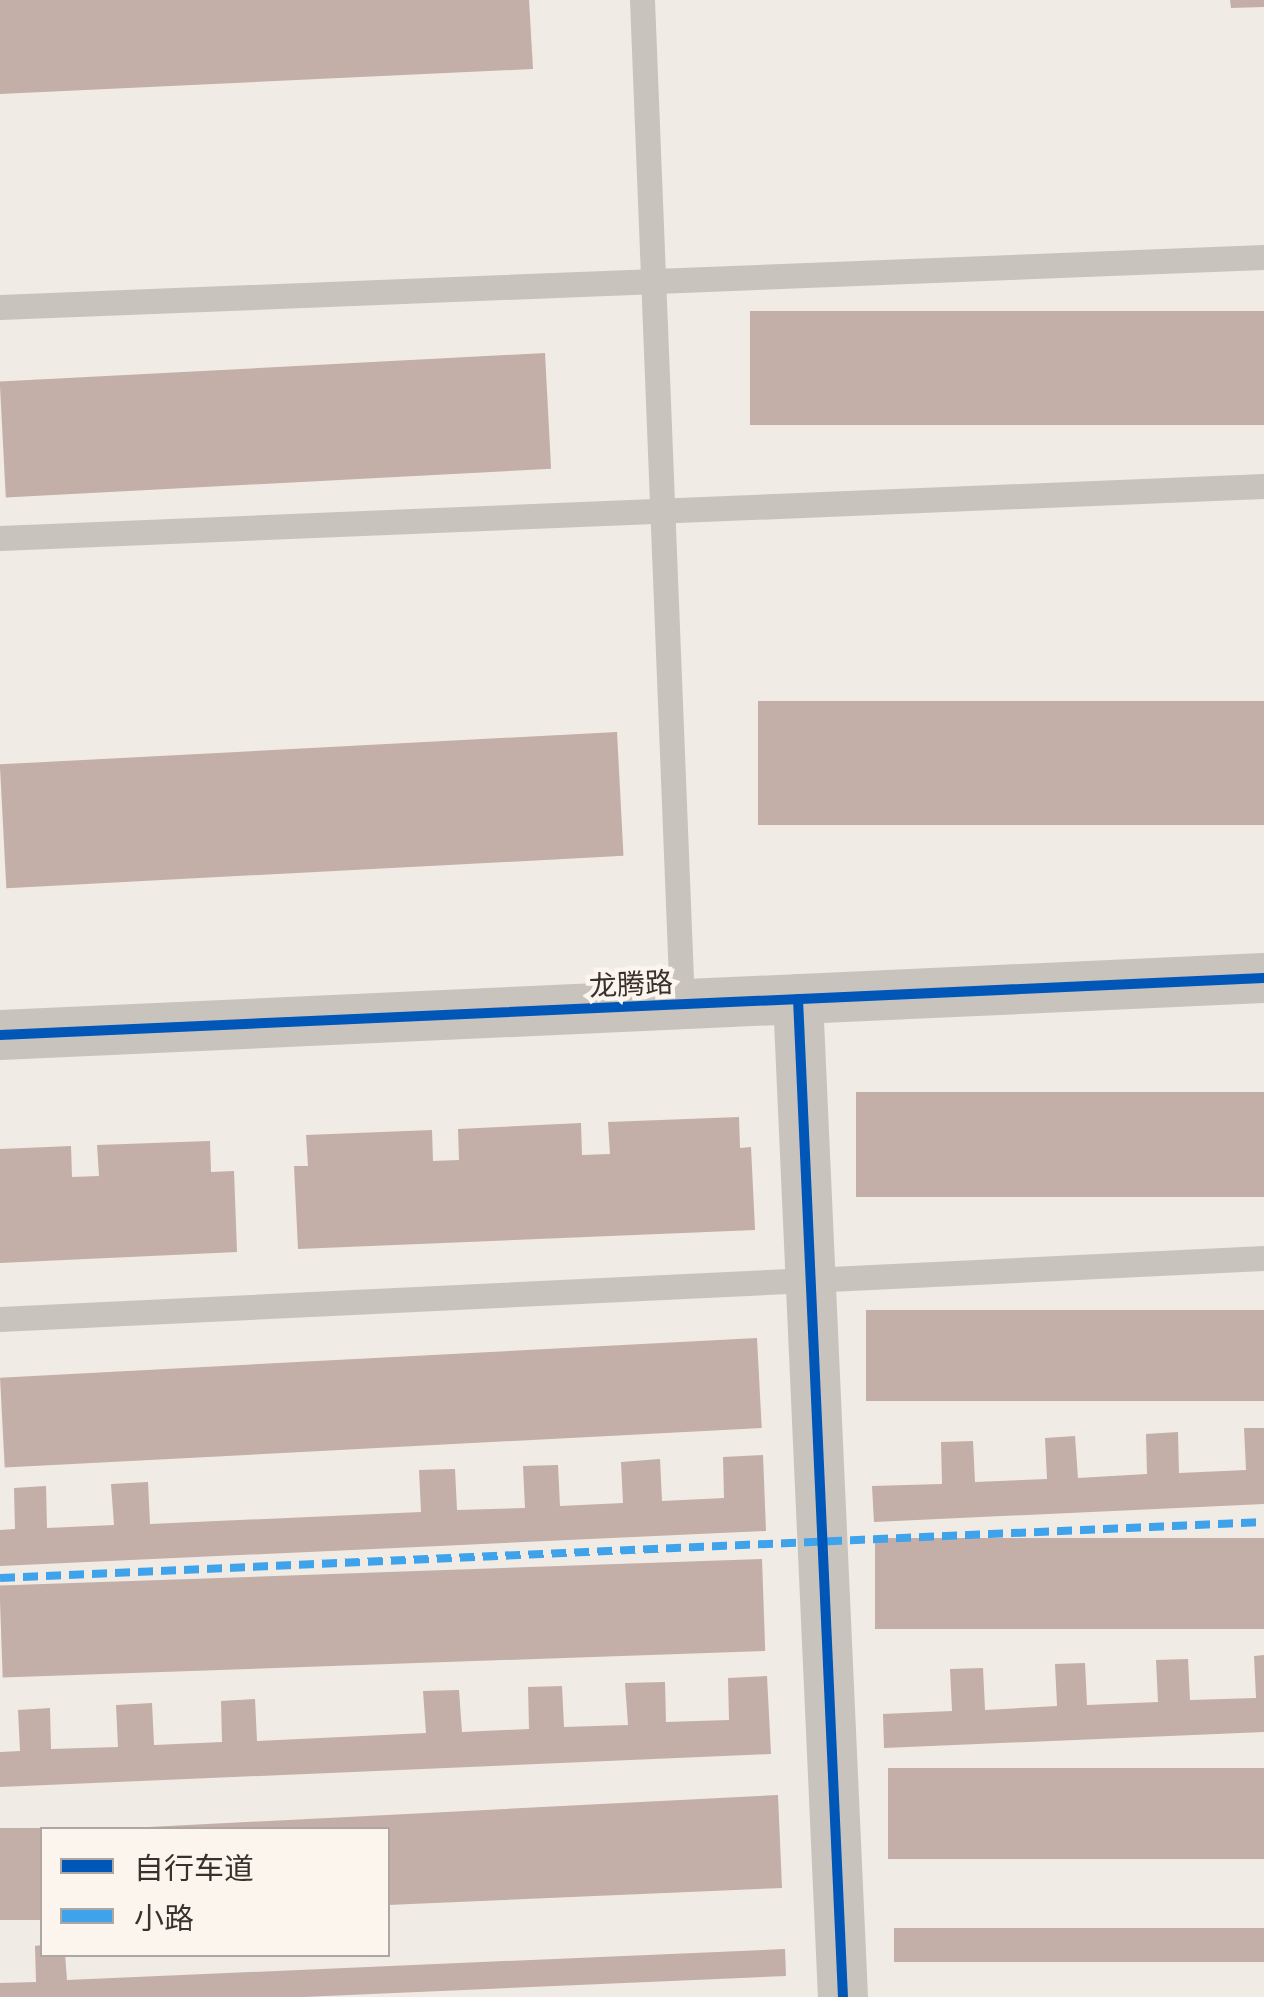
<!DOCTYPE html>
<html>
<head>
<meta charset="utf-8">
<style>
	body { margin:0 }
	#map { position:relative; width:1264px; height:1997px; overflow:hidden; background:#f0ebe5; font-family:Quicksand,"Noto Sans SC",sans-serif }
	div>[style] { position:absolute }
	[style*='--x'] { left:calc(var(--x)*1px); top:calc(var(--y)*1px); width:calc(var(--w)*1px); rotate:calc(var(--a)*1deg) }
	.building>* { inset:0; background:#c3afa7; transform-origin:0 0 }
	.lane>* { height:25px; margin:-12.5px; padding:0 12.5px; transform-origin:12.5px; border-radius:12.5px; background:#c9c3be }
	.street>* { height:50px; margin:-25px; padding:0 25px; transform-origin:25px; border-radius:25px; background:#c9c3be }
	.quiet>* { height:8px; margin-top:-4px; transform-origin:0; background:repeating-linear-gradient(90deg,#3fa3eb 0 15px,transparent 0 23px) }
	.cycleway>* { height:10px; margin:-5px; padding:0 5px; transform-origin:5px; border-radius:5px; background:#0057b8 }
	span { translate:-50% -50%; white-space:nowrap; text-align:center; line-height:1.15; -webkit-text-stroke:9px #fbf5ee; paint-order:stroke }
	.street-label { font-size:28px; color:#3b302b }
	.legend { position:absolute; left:40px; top:1827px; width:350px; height:130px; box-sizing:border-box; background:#fbf5ee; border:2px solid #aea6a0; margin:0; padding:12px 18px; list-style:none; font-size:30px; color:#3b302b }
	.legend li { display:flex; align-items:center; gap:20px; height:50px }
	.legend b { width:50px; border:2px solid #aea6a0 }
</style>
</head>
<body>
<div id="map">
	<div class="building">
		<i style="clip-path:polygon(0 0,529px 0,533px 69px,0 94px)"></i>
		<i style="clip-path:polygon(1230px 0,1264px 0,1264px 7px,1231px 8px)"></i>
		<i style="left:1264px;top:311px;width:114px;height:514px;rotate:90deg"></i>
		<i style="left:545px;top:353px;width:116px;height:546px;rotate:87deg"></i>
		<i style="left:1264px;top:701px;width:124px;height:506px;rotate:90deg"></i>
		<i style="left:617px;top:732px;width:124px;height:618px;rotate:87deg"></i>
		<i style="left:1264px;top:1092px;width:105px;height:408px;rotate:90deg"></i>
		<i style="clip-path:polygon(739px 1117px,740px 1148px,751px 1147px,755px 1230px,298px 1249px,294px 1166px,308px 1166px,306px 1135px,432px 1130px,433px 1161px,459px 1160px,458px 1129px,581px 1123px,582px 1155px,610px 1154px,608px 1122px)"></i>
		<i style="clip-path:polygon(210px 1141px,211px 1172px,234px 1171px,237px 1252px,0 1263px,0 1149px,71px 1146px,72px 1177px,99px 1176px,97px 1145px)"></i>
		<i style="left:1264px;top:1310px;width:91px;height:398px;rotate:90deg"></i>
		<i style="left:757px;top:1338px;width:90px;height:758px;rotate:87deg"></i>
		<i style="clip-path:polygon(1244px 1428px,1264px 1428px,1264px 1504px,874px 1522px,872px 1486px,942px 1484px,941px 1442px,973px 1441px,975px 1482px,1047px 1479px,1045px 1438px,1075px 1436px,1078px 1478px,1147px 1474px,1146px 1434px,1178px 1432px,1179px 1473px,1246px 1470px)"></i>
		<i style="clip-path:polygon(763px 1455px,766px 1531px,0 1566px,0 1530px,15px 1529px,14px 1488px,46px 1486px,47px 1528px,114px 1525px,111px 1484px,148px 1482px,150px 1524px,421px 1512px,419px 1470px,455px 1469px,457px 1510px,525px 1508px,523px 1466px,558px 1465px,560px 1506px,623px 1503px,621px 1462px,660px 1459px,662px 1501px,724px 1498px,723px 1457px)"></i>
		<i style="left:1264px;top:1538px;width:91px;height:389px;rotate:90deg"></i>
		<i style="left:762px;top:1559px;width:92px;height:763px;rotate:88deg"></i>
		<i style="clip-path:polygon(1264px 1655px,1264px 1732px,884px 1748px,883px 1714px,952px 1711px,950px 1669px,983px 1668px,985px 1710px,1057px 1706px,1055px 1664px,1085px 1663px,1087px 1705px,1158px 1702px,1156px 1660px,1188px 1659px,1190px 1700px,1256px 1698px,1254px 1656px)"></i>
		<i style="clip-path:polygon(767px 1676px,771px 1754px,0 1787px,0 1752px,20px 1751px,18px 1710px,50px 1708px,51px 1749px,118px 1747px,116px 1705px,152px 1703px,154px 1745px,222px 1742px,221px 1701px,255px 1699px,257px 1741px,426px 1733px,423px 1691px,459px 1690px,462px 1732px,529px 1729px,528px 1687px,562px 1686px,564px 1727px,628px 1725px,625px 1683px,665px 1682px,666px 1722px,729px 1720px,728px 1678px)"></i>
		<i style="left:1264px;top:1768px;width:91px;height:376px;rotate:90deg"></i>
		<i style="clip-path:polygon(778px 1795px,782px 1888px,388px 1905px,388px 1830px,90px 1830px)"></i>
		<i style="left:42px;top:1828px;width:92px;height:42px;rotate:90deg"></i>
		<i style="left:1264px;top:1928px;width:34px;height:370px;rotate:90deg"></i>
		<i style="clip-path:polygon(42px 1945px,42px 1954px,65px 1954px,67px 1980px,785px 1949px,786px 1976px,303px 1997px,0 1997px,0 1983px,36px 1982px,35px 1946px)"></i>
	</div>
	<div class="lane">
		<i style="--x:642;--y:0;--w:1005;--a:87.72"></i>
		<i style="--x:0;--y:307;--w:1265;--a:-2.27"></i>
		<i style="--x:0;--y:538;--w:1265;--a:-2.36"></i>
		<i style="--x:0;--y:1319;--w:1265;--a:-2.76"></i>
	</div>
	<div class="street">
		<i style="--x:798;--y:999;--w:999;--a:87.42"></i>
		<i style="--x:0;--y:1035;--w:1265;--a:-2.58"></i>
	</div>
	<div class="quiet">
		<i style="--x:0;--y:1578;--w:1265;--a:-2.54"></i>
	</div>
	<div class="cycleway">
		<i style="--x:798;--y:999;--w:999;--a:87.42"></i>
		<i style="--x:0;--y:1035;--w:1265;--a:-2.58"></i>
	</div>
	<div class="street-label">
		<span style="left:631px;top:984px;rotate:-3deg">龙腾路</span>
	</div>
	<ul class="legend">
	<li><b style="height:12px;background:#0057b8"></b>自行车道</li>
	<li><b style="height:12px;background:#3fa3eb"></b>小路</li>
	</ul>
</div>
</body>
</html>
